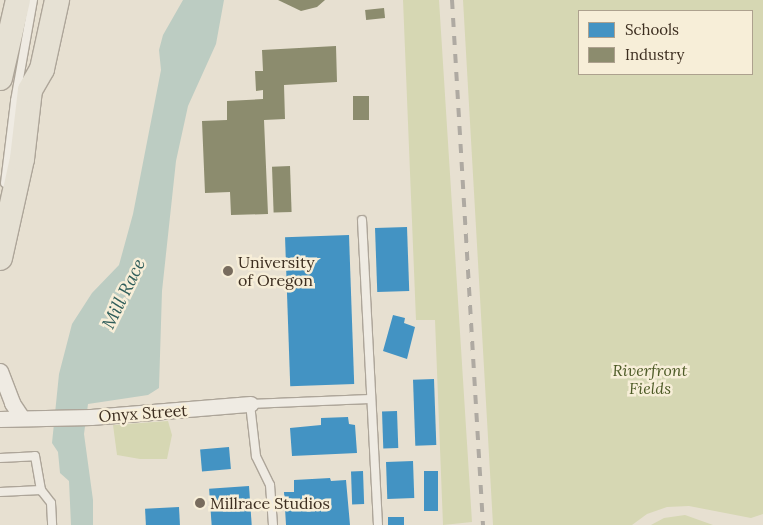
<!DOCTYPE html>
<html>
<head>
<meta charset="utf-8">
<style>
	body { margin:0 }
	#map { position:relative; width:763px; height:525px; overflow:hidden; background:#e7e0d1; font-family:Lora,serif }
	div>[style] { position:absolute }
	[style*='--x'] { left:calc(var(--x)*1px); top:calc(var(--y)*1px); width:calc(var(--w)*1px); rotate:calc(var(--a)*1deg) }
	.green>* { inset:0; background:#d6d7b3 }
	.water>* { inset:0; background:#bcccc2 }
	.schools>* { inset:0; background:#4393c3; transform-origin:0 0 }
	.industry>* { inset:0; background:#8c8c6e; transform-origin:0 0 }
	.roads { filter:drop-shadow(1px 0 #ada599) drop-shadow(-1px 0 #ada599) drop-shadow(0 1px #ada599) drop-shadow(0 -1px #ada599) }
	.service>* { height:8px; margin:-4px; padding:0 4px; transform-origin:4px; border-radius:4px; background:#efebe3 }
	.minor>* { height:15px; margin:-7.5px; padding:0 7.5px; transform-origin:7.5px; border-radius:7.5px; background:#efebe3 }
	.primary>* { height:24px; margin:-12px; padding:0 12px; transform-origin:12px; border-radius:12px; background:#e6e1d4 }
	.rail>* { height:4px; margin-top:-2px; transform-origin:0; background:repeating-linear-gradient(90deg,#afaaa2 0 9px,transparent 0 18px) }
	.dots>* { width:14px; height:14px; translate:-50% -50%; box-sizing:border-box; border:2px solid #f7eed8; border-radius:50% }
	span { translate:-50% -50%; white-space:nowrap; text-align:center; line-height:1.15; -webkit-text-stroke:5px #f7eed8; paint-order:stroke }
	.poi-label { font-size:16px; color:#3d2e20 }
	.left { translate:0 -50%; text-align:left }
	.park-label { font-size:16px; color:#4d5a26; font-style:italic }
	.street-label { font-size:16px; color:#3d2e20 }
	.water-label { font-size:18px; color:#2f5d5a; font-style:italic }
	.legend { position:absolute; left:578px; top:10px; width:175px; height:65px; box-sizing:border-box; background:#f7eed8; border:1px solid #ada18e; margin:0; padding:6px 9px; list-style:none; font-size:15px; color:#3d2e20 }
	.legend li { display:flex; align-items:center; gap:10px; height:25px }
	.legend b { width:25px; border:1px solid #ada18e }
</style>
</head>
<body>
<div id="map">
	<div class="green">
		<i style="clip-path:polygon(403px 0,439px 0,472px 522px,443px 525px,435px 320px,416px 320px)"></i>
		<i style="clip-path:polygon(evenodd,463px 0,763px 0,763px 514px,751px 518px,689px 506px,667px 507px,647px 514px,632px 525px,493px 525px,463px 0,579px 11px,752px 11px,752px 74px,579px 74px,579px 11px)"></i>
		<i style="clip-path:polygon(168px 421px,172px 435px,167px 459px,140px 459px,117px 455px,113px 425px)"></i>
		<i style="clip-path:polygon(685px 515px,713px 525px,651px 525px,664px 518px)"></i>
	</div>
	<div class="water">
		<i style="clip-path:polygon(183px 0,224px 0,216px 44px,188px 106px,176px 161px,162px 291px,159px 388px,148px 395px,88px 404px,84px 434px,93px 500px,93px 525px,71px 525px,69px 481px,60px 473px,58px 452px,52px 443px,59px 374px,72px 324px,92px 293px,119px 265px,133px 214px,161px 70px,159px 50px,163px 35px)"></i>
	</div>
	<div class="schools">
		<i style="left:407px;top:227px;width:64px;height:32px;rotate:88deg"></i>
		<i style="left:349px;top:235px;width:149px;height:64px;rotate:88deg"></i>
		<i style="clip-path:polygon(393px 315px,405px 318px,404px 323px,415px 327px,407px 359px,383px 351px)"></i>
		<i style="left:434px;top:379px;width:66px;height:21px;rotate:88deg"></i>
		<i style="left:397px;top:411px;width:37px;height:15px;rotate:88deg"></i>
		<i style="clip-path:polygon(348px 417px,349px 424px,355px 425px,357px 453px,292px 456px,290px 428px,321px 425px,321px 418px)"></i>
		<i style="left:229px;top:447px;width:22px;height:29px;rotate:85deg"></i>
		<i style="left:413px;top:461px;width:37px;height:27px;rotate:88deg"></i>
		<i style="left:363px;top:471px;width:33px;height:12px;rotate:88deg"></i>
		<i style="left:424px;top:471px;width:14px;height:40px"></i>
		<i style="clip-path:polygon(330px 478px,331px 481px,346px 480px,350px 525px,286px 525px,284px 492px,294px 492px,294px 480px)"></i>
		<i style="left:249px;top:486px;width:39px;height:40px;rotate:86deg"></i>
		<i style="left:179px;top:507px;width:18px;height:34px;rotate:87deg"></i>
		<i style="left:404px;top:517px;width:8px;height:16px;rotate:90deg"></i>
	</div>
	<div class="industry">
		<i style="clip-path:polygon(278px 0,325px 0,317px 7px,301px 11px)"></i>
		<i style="left:384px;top:8px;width:10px;height:19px;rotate:84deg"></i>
		<i style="clip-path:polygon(336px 46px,337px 82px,284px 85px,285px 119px,264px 120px,268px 214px,231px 215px,230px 192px,205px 193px,202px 121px,227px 120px,227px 101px,263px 99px,263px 90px,256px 91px,255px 71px,263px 71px,262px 50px)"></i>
		<i style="left:369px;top:96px;width:24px;height:16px;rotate:90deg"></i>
		<i style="left:290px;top:166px;width:46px;height:18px;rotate:88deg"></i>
	</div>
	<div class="roads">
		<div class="service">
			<i style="--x:5;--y:183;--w:83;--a:-83"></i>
			<i style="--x:15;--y:101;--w:103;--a:-79.9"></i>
			<i style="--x:362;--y:220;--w:305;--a:87"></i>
			<i style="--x:0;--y:458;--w:35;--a:-3"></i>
			<i style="--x:35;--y:456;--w:35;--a:80"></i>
			<i style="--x:41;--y:490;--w:16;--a:52"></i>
			<i style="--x:51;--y:503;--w:22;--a:87"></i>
			<i style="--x:0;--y:492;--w:41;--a:-2.8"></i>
			<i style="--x:273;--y:525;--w:40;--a:-94.3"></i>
			<i style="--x:270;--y:485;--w:32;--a:-116"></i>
			<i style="--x:256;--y:456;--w:52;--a:-96.6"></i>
			<i style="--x:250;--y:404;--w:120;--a:-2.4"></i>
		</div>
		<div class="minor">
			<i style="--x:0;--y:371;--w:34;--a:69"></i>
			<i style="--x:12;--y:403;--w:18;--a:56"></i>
			<i style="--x:0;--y:419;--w:91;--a:-1.3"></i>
			<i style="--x:91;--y:417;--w:160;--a:-4.7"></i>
		</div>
		<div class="primary">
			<i style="--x:0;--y:78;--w:80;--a:-77"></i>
			<i style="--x:0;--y:258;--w:101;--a:-77.5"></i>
			<i style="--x:22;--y:159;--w:69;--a:-83.4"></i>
			<i style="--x:30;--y:90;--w:24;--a:-60"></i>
			<i style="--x:42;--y:69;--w:71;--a:-77.7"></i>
		</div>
	</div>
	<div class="rail">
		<i style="--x:452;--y:0;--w:526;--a:86.62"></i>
	</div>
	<div class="dots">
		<i style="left:228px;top:271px;background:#786c5e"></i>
		<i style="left:200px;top:503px;background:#786c5e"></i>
	</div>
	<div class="poi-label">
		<span class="left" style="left:238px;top:271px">University<br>of Oregon</span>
		<span class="left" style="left:210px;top:503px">Millrace Studios</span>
	</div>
	<div class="park-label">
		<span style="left:650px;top:379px">Riverfront<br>Fields</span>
	</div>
	<div class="street-label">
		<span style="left:143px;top:413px;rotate:-4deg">Onyx Street</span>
	</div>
	<div class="water-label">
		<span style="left:124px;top:294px;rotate:-64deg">Mill Race</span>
	</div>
	<ul class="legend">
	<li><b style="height:14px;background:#4393c3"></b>Schools</li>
	<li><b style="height:14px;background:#8c8c6e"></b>Industry</li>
	</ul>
</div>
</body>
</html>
